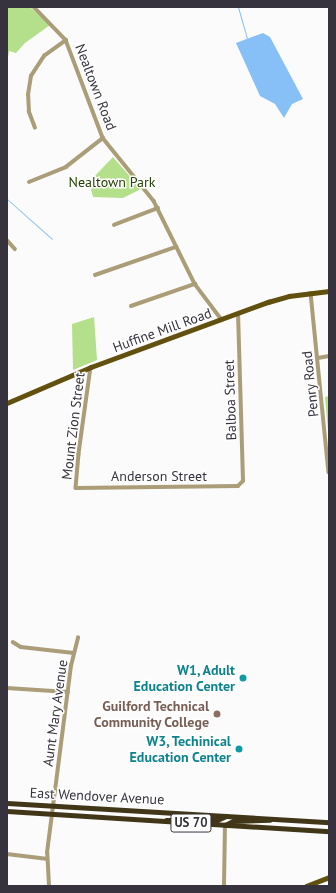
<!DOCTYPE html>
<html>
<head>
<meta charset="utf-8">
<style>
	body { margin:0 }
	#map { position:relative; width:336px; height:893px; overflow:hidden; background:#fbfbfb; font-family:"PT Sans",sans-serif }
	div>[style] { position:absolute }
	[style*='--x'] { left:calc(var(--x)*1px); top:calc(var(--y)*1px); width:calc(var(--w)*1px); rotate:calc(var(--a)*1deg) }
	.green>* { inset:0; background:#b4e08b }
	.water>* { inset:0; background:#87c0f7 }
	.stream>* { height:1px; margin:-0.5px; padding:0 0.5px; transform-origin:0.5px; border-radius:0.5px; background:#87c0f7 }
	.minor>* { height:3.5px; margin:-1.75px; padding:0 1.75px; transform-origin:1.75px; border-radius:1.75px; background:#aa9d77 }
	.major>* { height:4.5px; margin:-2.25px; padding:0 2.25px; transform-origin:2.25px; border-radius:2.25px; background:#62500e }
	.highway>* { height:5px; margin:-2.5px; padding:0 2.5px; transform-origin:2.5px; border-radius:2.5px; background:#413718 }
	.dots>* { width:11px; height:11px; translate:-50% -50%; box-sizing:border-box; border:2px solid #fff; border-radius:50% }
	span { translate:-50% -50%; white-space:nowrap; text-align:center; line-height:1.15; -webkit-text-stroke:3px #fff; paint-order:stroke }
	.shield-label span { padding:1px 3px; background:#fff; border:1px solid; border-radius:3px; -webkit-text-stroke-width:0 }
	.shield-label { font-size:13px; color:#36333f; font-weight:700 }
	.street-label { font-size:14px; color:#36333f }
	.park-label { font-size:14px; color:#254000 }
	.culture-label { font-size:14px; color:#0d838f; font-weight:700 }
	.right { translate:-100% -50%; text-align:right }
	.education-label { font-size:14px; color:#785e54; font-weight:700 }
	.frame { position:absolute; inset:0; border:8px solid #36333f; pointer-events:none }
</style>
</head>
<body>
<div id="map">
	<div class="green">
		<i style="clip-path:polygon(7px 7px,30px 7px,50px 25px,25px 43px,16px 53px,9px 51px,7px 64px)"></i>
		<i style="clip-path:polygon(113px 157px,141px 189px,123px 198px,93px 197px,89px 182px)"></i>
		<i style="clip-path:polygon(94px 317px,97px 360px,73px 370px,72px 324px)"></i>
		<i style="clip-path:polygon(329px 396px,329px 431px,328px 431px,325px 397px)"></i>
	</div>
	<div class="water">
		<i style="clip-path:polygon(263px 33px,270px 37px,303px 99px,292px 104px,284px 118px,275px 104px,260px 96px,236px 43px)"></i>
	</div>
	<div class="stream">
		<i style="--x:238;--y:7;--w:33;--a:74"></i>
		<i style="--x:7;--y:199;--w:60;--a:41.6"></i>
	</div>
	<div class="minor">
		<i style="--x:34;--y:7;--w:46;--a:45.9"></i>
		<i style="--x:66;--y:40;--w:105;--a:69.3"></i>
		<i style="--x:103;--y:138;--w:81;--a:51"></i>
		<i style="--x:154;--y:201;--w:93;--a:63.7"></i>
		<i style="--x:195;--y:284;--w:45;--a:53.1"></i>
		<i style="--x:35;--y:128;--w:17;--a:-111"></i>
		<i style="--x:29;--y:112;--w:17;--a:-93"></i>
		<i style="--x:28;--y:95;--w:19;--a:-81"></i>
		<i style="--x:31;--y:76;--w:24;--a:-57"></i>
		<i style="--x:44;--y:56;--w:27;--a:-36"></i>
		<i style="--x:29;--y:182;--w:40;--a:-22"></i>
		<i style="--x:66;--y:167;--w:47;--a:-38.1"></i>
		<i style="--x:114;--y:225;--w:47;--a:-21.1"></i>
		<i style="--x:7;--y:240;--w:12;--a:48"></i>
		<i style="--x:95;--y:275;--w:86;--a:-19.1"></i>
		<i style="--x:311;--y:293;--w:180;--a:84.3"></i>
		<i style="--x:131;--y:306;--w:68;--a:-19"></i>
		<i style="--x:318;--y:358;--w:11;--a:-10"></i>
		<i style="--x:91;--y:367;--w:88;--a:97.9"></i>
		<i style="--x:79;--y:454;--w:34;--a:95"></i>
		<i style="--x:76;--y:488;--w:162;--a:-0.7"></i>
		<i style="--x:238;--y:486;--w:7;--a:-45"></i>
		<i style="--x:243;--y:481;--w:167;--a:-91.7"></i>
		<i style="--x:13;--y:642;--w:9;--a:32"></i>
		<i style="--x:21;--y:647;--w:53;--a:6.5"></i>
		<i style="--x:7;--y:688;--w:61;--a:3.8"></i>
		<i style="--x:7;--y:854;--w:39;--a:7"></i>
		<i style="--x:49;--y:886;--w:33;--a:-93"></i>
		<i style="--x:47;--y:853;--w:189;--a:-82.7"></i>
		<i style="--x:71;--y:666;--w:29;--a:-76"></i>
		<i style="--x:224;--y:886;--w:61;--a:-89.1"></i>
	</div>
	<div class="major">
		<i style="--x:7;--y:403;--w:91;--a:-23.2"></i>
		<i style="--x:91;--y:367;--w:189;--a:-20.2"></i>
		<i style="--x:268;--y:302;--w:22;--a:-16"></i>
		<i style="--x:289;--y:296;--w:40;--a:-7.1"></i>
		<i style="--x:306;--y:886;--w:25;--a:-21"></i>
	</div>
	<div class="highway">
		<i style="--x:7;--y:803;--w:323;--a:3.4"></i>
		<i style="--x:7;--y:811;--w:323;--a:3.6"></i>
		<i style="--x:166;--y:820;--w:51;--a:0"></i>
		<i style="--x:217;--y:820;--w:10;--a:-24"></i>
		<i style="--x:225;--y:825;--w:9;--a:-27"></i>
		<i style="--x:233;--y:821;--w:37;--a:-2"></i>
	</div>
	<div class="dots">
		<i style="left:243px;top:678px;background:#0f9aa8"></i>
		<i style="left:217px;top:714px;background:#8d6e63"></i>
		<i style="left:239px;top:749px;background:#0f9aa8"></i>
	</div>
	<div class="shield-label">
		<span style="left:191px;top:823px">US 70</span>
	</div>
	<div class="street-label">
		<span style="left:96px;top:87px;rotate:69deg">Nealtown Road</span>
		<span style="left:162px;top:330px;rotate:-20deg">Huffine Mill Road</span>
		<span style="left:310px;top:384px;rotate:-96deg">Penry Road</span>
		<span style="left:230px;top:400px;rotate:-92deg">Balboa Street</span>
		<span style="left:73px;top:426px;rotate:-83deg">Mount Zion Street</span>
		<span style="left:159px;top:476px">Anderson Street</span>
		<span style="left:55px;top:713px;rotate:-82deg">Aunt Mary Avenue</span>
		<span style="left:97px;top:796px;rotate:3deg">East Wendover Avenue</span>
	</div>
	<div class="park-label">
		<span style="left:112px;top:182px">Nealtown Park</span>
	</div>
	<div class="culture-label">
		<span class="right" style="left:235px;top:678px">W1, Adult<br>Education Center</span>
		<span class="right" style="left:231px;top:749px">W3, Techinical<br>Education Center</span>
	</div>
	<div class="education-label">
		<span class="right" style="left:209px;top:714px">Guilford Technical<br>Community College</span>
	</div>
	<div class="frame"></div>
</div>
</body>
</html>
